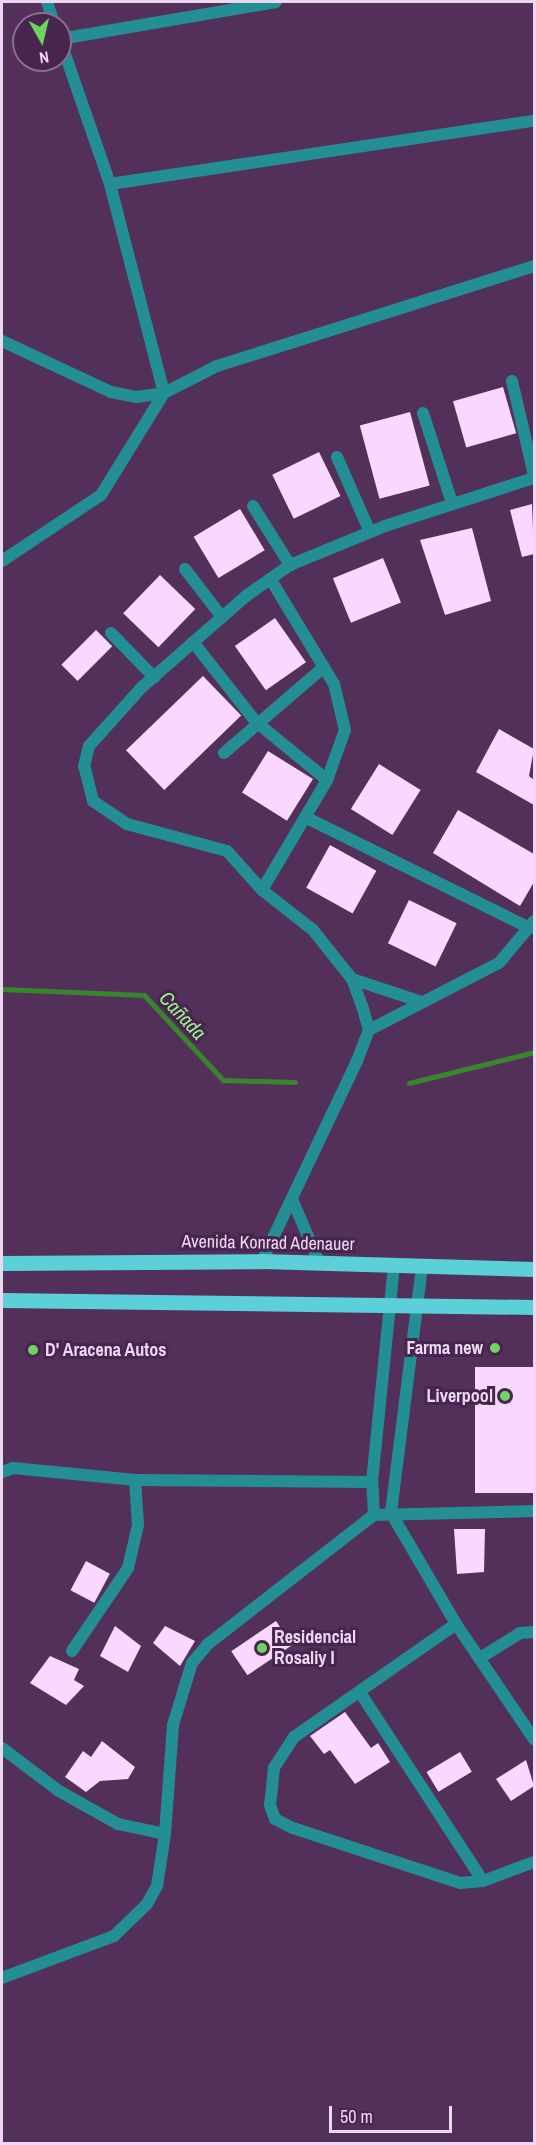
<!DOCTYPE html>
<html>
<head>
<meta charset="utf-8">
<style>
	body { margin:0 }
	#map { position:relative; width:536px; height:2145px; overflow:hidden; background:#533059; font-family:"Archivo Narrow",sans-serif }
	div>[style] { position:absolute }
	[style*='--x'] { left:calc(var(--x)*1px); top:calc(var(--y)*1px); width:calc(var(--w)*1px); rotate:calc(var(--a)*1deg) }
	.stream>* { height:5px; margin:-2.5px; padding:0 2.5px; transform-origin:2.5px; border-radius:2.5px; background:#38852d }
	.building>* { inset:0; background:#f9d7ff; transform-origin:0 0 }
	.minor>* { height:12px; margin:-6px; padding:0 6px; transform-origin:6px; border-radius:6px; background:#238f95 }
	.primary>* { height:15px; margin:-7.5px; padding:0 7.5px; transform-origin:7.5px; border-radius:7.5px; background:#5bd0d8 }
	.dots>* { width:16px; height:16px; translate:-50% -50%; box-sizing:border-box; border:3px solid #48254e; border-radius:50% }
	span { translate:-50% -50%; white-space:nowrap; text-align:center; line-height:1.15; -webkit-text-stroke:6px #48254e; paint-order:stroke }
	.street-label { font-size:18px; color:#edd8f1 }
	.poi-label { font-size:18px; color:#edd8f1; font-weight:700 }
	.right { translate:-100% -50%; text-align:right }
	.left { translate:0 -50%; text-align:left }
	.water-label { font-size:20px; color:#97fa89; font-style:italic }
	.frame { position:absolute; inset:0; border:3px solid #edd8f1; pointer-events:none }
	.north { position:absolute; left:12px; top:12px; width:60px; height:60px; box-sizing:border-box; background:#48254e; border:2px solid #8a6d8f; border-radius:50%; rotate:172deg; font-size:16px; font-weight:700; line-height:24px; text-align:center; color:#edd8f1 }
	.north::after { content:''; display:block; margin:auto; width:21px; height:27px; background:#6ed360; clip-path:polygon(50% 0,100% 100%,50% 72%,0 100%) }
	.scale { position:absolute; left:329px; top:2106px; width:123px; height:27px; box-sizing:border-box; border:3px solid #edd8f1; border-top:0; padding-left:8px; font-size:18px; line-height:21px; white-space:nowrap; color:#edd8f1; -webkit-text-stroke:4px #48254e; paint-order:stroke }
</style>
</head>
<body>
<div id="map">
	<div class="stream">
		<i style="--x:2;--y:989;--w:142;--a:2.4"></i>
		<i style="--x:144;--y:995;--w:116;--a:47.1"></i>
		<i style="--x:223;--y:1080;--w:72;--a:1.6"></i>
		<i style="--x:409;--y:1083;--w:129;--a:-13.9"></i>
	</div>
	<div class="building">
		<i style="left:503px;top:387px;width:48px;height:52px;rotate:74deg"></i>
		<i style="left:410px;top:412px;width:76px;height:52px;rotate:75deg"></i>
		<i style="left:319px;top:452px;width:49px;height:52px;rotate:64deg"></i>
		<i style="clip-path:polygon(532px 504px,534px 554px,522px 557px,510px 510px)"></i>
		<i style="left:240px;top:509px;width:48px;height:54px;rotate:59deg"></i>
		<i style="clip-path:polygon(472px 528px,491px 601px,445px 615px,420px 540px)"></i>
		<i style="left:383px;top:558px;width:48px;height:54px;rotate:68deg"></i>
		<i style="left:160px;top:575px;width:49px;height:53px;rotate:44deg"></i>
		<i style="left:275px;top:618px;width:54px;height:49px;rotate:55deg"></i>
		<i style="left:96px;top:630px;width:23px;height:49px;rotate:45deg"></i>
		<i style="left:203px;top:676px;width:55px;height:107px;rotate:46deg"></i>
		<i style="clip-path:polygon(499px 729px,534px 749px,529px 776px,534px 780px,534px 805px,476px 772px)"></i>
		<i style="left:268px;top:751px;width:53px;height:49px;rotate:32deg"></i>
		<i style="left:379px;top:764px;width:49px;height:53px;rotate:32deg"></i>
		<i style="clip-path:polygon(458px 810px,534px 854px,534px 882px,520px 906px,433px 853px)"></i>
		<i style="left:330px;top:845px;width:53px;height:49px;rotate:29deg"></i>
		<i style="left:409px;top:900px;width:53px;height:48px;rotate:26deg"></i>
		<i style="left:475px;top:1367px;width:59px;height:126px"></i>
		<i style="clip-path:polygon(454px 1529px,485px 1529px,484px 1572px,457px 1574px)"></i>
		<i style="left:86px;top:1561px;width:27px;height:33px;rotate:28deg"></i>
		<i style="left:276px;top:1621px;width:29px;height:54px;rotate:56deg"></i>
		<i style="clip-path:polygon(115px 1626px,141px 1646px,128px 1672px,100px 1656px)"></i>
		<i style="clip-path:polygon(165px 1626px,195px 1641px,180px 1666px,153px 1643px)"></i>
		<i style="clip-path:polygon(50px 1656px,79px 1669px,74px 1680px,84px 1686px,66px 1705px,30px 1683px)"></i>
		<i style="clip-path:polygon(345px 1712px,371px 1748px,378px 1743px,390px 1762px,355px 1784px,330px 1750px,324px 1754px,310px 1736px)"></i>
		<i style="clip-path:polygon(102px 1741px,135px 1767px,128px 1779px,100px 1781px,86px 1792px,65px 1777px,83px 1751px,91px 1757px)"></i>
		<i style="left:460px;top:1752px;width:23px;height:39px;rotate:59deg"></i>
		<i style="clip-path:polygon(526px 1760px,534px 1786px,511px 1801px,496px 1779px)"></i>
	</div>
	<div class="minor">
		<i style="--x:47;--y:2;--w:23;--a:72"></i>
		<i style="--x:60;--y:39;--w:219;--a:-9.7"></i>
		<i style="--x:110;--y:184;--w:429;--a:-8.5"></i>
		<i style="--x:2;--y:341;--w:120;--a:25.1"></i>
		<i style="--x:111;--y:392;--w:25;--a:11"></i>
		<i style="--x:136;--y:397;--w:28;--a:-8"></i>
		<i style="--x:164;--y:393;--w:59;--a:-27"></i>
		<i style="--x:217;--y:366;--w:332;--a:-17.5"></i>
		<i style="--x:512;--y:381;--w:97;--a:76.8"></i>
		<i style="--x:423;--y:413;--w:95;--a:72.1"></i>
		<i style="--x:337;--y:457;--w:82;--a:66.3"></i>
		<i style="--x:253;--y:506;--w:70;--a:57.9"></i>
		<i style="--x:2;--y:561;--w:119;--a:-33.7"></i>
		<i style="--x:101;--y:495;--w:120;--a:-58.3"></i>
		<i style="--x:164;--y:393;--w:216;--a:-104.5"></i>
		<i style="--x:110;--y:184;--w:152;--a:-109.1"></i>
		<i style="--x:185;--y:569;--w:61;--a:52.4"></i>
		<i style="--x:111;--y:633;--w:62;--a:45.7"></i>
		<i style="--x:193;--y:642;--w:102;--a:51.8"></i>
		<i style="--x:256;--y:722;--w:92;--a:39.2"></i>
		<i style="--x:224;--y:753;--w:132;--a:-40.7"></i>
		<i style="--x:305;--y:817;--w:251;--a:26.3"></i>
		<i style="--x:262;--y:890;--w:128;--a:-59.4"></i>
		<i style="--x:327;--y:780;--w:53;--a:-70.2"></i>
		<i style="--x:345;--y:730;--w:47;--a:-103.4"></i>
		<i style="--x:334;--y:684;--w:122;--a:-121.2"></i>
		<i style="--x:352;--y:979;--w:74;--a:18.2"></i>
		<i style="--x:369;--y:1030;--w:146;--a:-27.3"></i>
		<i style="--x:499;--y:963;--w:55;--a:-50.2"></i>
		<i style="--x:292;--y:1199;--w:69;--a:66.8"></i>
		<i style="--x:262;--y:1261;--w:221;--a:-64.6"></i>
		<i style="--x:357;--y:1061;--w:33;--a:-69"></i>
		<i style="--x:369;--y:1030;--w:25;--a:-106"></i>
		<i style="--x:362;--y:1006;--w:29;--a:-110"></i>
		<i style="--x:352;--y:979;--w:63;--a:-128.5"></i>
		<i style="--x:313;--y:930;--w:65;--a:-141.9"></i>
		<i style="--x:262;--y:890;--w:52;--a:-131.9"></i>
		<i style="--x:227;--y:851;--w:104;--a:-164.9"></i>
		<i style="--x:127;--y:824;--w:41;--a:-145.9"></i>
		<i style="--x:93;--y:801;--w:36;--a:-104"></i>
		<i style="--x:84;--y:766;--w:21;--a:-76"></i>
		<i style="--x:89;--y:746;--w:78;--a:-48.1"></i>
		<i style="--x:141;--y:688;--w:140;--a:-41.2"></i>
		<i style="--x:246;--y:596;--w:54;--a:-35.2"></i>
		<i style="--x:290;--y:565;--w:103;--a:-22.3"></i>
		<i style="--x:385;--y:526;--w:157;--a:-17.9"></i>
		<i style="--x:422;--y:1267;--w:248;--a:97.2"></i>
		<i style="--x:391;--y:1513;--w:129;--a:59.6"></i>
		<i style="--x:456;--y:1624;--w:139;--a:55.9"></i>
		<i style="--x:2;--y:1472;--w:12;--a:-20"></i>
		<i style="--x:13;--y:1468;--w:123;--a:5.6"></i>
		<i style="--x:135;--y:1480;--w:237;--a:0.5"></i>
		<i style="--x:374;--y:1515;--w:33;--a:-93"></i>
		<i style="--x:372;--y:1482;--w:217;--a:-84.2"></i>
		<i style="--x:456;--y:1624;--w:198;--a:145.1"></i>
		<i style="--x:294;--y:1737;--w:37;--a:123"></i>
		<i style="--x:274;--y:1768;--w:37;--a:96"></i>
		<i style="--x:270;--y:1805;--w:15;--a:70"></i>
		<i style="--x:275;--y:1819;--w:20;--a:27"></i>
		<i style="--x:293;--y:1828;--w:176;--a:18.2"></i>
		<i style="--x:460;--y:1883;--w:23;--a:-5"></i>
		<i style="--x:483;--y:1881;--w:54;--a:-20.4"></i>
		<i style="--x:72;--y:1651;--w:100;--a:-56"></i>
		<i style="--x:128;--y:1568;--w:44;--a:-76.9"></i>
		<i style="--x:138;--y:1525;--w:45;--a:-93.8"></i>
		<i style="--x:480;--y:1658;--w:47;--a:-32"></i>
		<i style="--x:520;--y:1633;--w:14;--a:-4"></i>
		<i style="--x:361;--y:1694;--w:223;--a:56.9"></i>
		<i style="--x:2;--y:1748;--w:71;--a:37"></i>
		<i style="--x:59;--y:1791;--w:68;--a:29.2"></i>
		<i style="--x:118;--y:1824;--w:48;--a:12"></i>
		<i style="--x:2;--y:1978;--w:120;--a:-20.6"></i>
		<i style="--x:114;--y:1936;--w:46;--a:-44.1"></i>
		<i style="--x:147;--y:1904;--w:21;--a:-61"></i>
		<i style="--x:157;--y:1886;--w:53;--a:-81.3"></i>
		<i style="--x:165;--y:1834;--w:109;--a:-85.8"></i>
		<i style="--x:173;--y:1725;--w:65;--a:-73"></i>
		<i style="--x:192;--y:1663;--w:25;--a:-50"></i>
		<i style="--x:208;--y:1644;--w:210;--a:-37.9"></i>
		<i style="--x:374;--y:1515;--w:160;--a:-1.4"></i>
	</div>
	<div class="primary">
		<i style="--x:2;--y:1263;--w:260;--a:-0.4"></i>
		<i style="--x:262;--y:1261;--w:272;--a:1.7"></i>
		<i style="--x:2;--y:1300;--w:532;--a:0.75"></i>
	</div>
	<div class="dots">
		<i style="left:495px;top:1348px;background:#6ed360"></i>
		<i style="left:33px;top:1350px;background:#6ed360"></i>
		<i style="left:505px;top:1396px;background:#6ed360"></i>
		<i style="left:262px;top:1648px;background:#6ed360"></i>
	</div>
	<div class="street-label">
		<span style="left:268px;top:1243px;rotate:1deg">Avenida Konrad Adenauer</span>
	</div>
	<div class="poi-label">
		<span class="right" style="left:483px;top:1348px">Farma new</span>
		<span class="left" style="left:45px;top:1350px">D' Aracena Autos</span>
		<span class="right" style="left:493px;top:1396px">Liverpool</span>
		<span class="left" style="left:274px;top:1648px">Residencial<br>Rosaliy I</span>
	</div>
	<div class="water-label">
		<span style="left:183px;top:1015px;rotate:47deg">Cañada</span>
	</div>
	<div class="frame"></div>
	<div class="north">N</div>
	<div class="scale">50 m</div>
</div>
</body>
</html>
